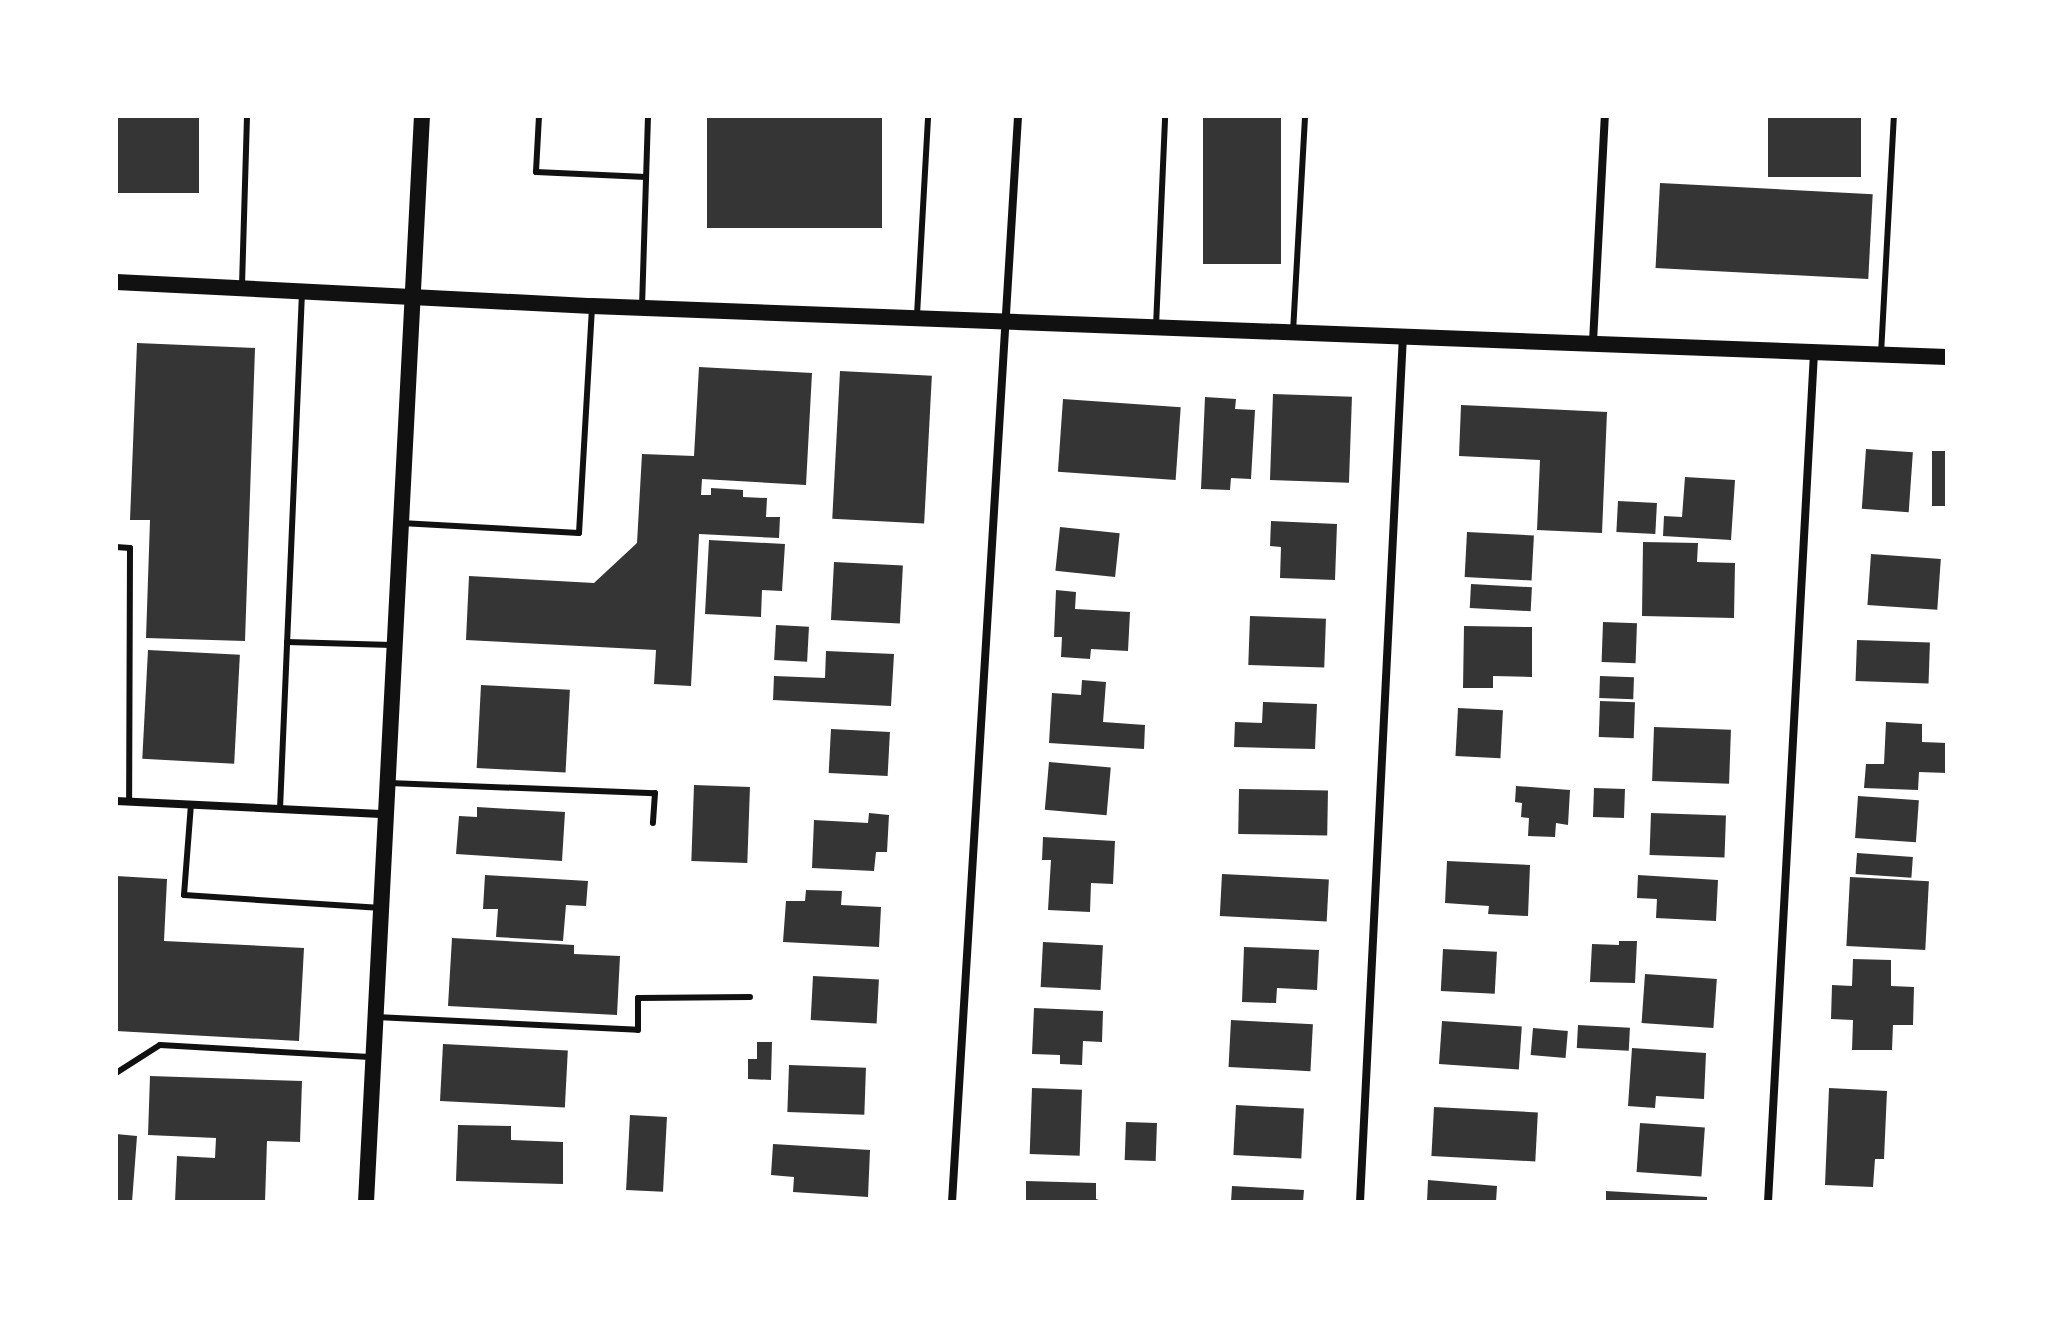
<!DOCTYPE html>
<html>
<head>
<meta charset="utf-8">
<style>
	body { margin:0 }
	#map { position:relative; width:2063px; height:1318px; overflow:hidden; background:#fff; font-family:"PT Sans",sans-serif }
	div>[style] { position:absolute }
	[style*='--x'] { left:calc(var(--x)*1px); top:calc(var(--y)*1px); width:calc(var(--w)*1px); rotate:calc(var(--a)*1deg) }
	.building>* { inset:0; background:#353535; transform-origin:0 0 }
	.service>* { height:6px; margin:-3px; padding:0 3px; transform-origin:3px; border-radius:3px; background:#111 }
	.minor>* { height:8px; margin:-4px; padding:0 4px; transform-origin:4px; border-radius:4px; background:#111 }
	.secondary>* { height:16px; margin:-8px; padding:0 8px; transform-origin:8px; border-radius:8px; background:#111 }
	span { translate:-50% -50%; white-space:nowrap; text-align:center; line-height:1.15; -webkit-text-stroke:8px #fff; paint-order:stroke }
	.frame { position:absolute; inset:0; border:118px solid #fff; pointer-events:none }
</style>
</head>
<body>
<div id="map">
	<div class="building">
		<i style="left:116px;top:116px;width:83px;height:77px"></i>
		<i style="left:707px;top:116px;width:175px;height:112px"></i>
		<i style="left:1203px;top:116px;width:78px;height:148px"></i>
		<i style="left:1768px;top:116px;width:93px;height:61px"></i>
		<i style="left:1660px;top:183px;width:213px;height:85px;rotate:3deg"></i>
		<i style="clip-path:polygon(137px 343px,255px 348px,245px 641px,146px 638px,150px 520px,130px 520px)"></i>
		<i style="clip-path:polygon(699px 367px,812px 373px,806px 485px,702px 479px,701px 495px,711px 495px,711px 488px,743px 490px,743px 497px,767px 498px,766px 517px,780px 517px,779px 538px,699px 534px,691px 686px,654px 684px,656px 650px,466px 640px,469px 576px,594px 583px,637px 543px,642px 454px,694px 456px)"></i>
		<i style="left:840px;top:371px;width:92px;height:148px;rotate:3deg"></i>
		<i style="left:1273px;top:394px;width:79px;height:86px;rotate:2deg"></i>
		<i style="clip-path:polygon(1205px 397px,1236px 399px,1235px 409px,1255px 410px,1251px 479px,1231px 478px,1230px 490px,1201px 489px)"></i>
		<i style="left:1063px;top:399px;width:118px;height:73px;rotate:4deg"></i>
		<i style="clip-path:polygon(1461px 405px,1607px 412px,1602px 533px,1537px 530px,1540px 460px,1459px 456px)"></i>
		<i style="left:1866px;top:449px;width:47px;height:60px;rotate:4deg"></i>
		<i style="left:1932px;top:451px;width:15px;height:55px"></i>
		<i style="clip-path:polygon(1685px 477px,1735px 480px,1731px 540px,1663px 536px,1664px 516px,1682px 517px)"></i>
		<i style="left:1618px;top:501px;width:39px;height:31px;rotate:3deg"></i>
		<i style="clip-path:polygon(1271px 521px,1337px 524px,1335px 580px,1280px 578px,1281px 547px,1270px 546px)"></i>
		<i style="left:1060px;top:527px;width:60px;height:44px;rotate:6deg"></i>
		<i style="left:1467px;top:532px;width:67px;height:45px;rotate:3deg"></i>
		<i style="clip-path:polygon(709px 540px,785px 544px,782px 591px,762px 590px,761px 617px,705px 614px)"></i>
		<i style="clip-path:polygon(1643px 542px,1698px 543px,1697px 562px,1735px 563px,1734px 618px,1642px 616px)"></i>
		<i style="left:1871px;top:554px;width:70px;height:51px;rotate:4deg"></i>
		<i style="left:834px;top:562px;width:69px;height:58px;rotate:3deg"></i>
		<i style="left:1471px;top:584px;width:61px;height:24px;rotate:3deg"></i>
		<i style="clip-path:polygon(1056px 590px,1076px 592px,1075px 609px,1130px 612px,1128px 651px,1091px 649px,1090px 659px,1061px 657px,1062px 637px,1054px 637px)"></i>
		<i style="left:1250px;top:616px;width:76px;height:49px;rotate:2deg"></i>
		<i style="left:1603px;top:622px;width:34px;height:40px;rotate:2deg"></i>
		<i style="left:776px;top:625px;width:33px;height:35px;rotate:3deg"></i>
		<i style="clip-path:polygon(1464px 626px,1532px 627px,1532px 677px,1493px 676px,1493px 688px,1463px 688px)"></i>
		<i style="left:1857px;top:640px;width:73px;height:41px;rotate:2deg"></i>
		<i style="left:148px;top:650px;width:92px;height:109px;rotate:3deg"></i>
		<i style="clip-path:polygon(826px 651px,894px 654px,891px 706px,773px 700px,774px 676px,825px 678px)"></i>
		<i style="left:1600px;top:676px;width:34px;height:22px;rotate:2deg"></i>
		<i style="clip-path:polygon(1082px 680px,1106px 682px,1103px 722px,1145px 725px,1144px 749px,1049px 743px,1052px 693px,1081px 695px)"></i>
		<i style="left:481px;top:685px;width:89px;height:83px;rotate:3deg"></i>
		<i style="left:1600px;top:701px;width:35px;height:36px;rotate:2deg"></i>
		<i style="clip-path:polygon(1263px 702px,1317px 704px,1315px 749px,1234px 747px,1235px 722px,1262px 723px)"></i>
		<i style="left:1458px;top:708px;width:45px;height:48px;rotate:3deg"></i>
		<i style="clip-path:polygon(1886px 722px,1922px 724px,1922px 742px,1947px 743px,1947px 773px,1919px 772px,1918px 790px,1864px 788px,1866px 764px,1884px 764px)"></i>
		<i style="left:1654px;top:727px;width:77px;height:54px;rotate:2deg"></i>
		<i style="left:831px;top:729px;width:59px;height:44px;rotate:3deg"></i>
		<i style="left:1049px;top:762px;width:62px;height:48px;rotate:5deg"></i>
		<i style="left:694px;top:785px;width:56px;height:76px;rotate:2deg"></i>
		<i style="clip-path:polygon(1516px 786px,1570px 790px,1568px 825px,1556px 823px,1555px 837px,1528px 836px,1529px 818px,1521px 817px,1522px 803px,1515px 802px)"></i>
		<i style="left:1594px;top:788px;width:31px;height:29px;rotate:2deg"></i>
		<i style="left:1239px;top:789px;width:89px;height:45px;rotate:1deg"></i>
		<i style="left:1858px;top:796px;width:61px;height:42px;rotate:4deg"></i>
		<i style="clip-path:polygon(477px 807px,565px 812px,562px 861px,456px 854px,459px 816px,477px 817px)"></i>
		<i style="clip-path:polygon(869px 813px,889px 815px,887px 852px,876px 852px,874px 871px,812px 868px,814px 820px,868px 823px)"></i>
		<i style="left:1651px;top:813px;width:75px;height:42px;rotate:2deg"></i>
		<i style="clip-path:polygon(1043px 837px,1115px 841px,1113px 884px,1091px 883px,1090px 912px,1048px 910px,1051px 860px,1042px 860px)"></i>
		<i style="left:1857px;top:853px;width:56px;height:21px;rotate:4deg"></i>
		<i style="clip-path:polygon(1447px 861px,1530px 865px,1528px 916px,1488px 914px,1489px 906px,1445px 903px)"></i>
		<i style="left:1222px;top:874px;width:107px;height:42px;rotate:3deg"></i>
		<i style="clip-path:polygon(485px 875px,588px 881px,586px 906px,566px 905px,563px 941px,496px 937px,498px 909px,483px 909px)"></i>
		<i style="clip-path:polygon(1638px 875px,1718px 880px,1716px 921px,1656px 918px,1657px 899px,1637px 898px)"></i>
		<i style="clip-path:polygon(116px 876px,167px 879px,164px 941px,304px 948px,299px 1041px,116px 1031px)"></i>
		<i style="left:1850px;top:877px;width:79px;height:69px;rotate:3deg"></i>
		<i style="clip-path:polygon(806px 890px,842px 891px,841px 905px,881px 907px,879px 947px,783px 942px,786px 901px,805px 901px)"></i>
		<i style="clip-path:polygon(452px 938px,574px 945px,574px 954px,620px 956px,617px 1015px,448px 1006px)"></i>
		<i style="clip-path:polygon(1619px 941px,1637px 941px,1635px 983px,1590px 982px,1592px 944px,1619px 945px)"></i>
		<i style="left:1043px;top:942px;width:60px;height:45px;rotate:3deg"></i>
		<i style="clip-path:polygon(1244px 947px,1319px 950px,1317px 990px,1277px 988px,1276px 1003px,1242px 1002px)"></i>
		<i style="left:1443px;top:949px;width:54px;height:42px;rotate:3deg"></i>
		<i style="clip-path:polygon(1853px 959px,1891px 960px,1891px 986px,1914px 987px,1913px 1025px,1893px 1025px,1892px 1050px,1852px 1050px,1853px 1020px,1831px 1019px,1832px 985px,1852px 986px)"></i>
		<i style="left:1645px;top:974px;width:72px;height:49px;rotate:4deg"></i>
		<i style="left:813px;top:976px;width:66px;height:44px;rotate:3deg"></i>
		<i style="clip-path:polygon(1034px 1008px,1103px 1011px,1102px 1042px,1083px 1041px,1082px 1065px,1060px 1064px,1060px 1055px,1032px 1054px)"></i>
		<i style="left:1231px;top:1020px;width:82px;height:47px;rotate:3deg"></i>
		<i style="left:1442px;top:1021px;width:80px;height:43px;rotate:4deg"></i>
		<i style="left:1578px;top:1025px;width:52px;height:23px;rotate:3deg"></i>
		<i style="left:1533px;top:1028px;width:35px;height:27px;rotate:5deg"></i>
		<i style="clip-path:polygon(757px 1042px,772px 1042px,771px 1080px,748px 1079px,748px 1059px,757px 1059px)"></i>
		<i style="left:443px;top:1044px;width:125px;height:57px;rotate:3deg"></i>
		<i style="clip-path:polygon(1632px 1048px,1706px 1053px,1704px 1099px,1656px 1096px,1655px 1108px,1628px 1106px)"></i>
		<i style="left:789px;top:1065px;width:77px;height:47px;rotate:2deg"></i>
		<i style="clip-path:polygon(150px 1076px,302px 1081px,300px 1142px,267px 1141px,265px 1202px,175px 1202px,177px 1156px,215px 1158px,216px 1138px,148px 1135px)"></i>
		<i style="left:1032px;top:1088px;width:50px;height:66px;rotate:2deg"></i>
		<i style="clip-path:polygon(1829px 1088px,1887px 1091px,1884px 1159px,1875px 1159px,1873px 1187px,1825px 1185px)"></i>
		<i style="left:1236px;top:1105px;width:68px;height:50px;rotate:3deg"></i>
		<i style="left:1434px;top:1107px;width:104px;height:49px;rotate:3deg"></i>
		<i style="left:630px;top:1115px;width:37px;height:75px;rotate:3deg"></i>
		<i style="left:1126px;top:1122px;width:31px;height:38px;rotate:2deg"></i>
		<i style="left:1640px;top:1123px;width:65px;height:49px;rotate:4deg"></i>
		<i style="clip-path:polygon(458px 1125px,511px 1126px,511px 1140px,563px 1142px,563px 1184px,456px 1181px)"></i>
		<i style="clip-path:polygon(116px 1134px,137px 1136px,132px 1202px,116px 1202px)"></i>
		<i style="clip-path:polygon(773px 1144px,870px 1150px,868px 1197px,793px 1192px,794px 1177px,771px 1175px)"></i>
		<i style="clip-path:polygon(1428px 1180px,1497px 1186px,1496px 1202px,1427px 1202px)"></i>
		<i style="clip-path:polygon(1026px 1181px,1096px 1183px,1096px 1199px,1105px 1202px,1026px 1202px)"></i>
		<i style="clip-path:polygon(1232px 1186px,1304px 1190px,1303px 1202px,1231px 1202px)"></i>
		<i style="clip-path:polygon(1606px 1191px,1707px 1197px,1707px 1202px,1606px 1202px)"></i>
	</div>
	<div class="service">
		<i style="--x:539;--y:116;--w:56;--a:93.1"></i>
		<i style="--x:536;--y:172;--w:110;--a:2.6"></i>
		<i style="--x:242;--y:285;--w:169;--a:-88.3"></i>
		<i style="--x:642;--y:307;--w:191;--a:-88.2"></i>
		<i style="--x:917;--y:315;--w:199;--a:-86.8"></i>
		<i style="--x:1156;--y:326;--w:210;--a:-87.5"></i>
		<i style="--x:1293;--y:332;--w:216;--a:-86.8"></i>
		<i style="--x:1881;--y:354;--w:238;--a:-86.9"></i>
		<i style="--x:401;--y:523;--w:178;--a:3.2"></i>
		<i style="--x:579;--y:533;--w:226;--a:-86.7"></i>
		<i style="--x:116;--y:547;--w:14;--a:4"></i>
		<i style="--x:130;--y:548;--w:253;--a:90.2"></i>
		<i style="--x:287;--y:642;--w:105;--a:1.6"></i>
		<i style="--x:389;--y:783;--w:266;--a:2.2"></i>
		<i style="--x:655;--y:793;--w:30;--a:94"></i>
		<i style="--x:191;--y:804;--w:91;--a:94.4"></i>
		<i style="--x:184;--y:895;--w:194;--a:3.8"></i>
		<i style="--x:280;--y:809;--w:516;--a:-87.56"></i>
		<i style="--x:376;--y:1017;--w:262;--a:2.8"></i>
		<i style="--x:638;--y:1030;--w:32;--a:-90"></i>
		<i style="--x:638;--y:998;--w:112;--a:-0.5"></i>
		<i style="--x:116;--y:1073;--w:52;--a:-32.5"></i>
		<i style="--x:160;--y:1045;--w:210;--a:3.3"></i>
	</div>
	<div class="minor">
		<i style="--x:1593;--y:342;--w:226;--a:-87"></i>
		<i style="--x:116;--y:801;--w:270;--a:2.8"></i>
		<i style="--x:952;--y:1202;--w:1088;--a:-86.52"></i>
		<i style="--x:1360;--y:1202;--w:867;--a:-87.16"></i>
		<i style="--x:1768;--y:1202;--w:851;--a:-86.9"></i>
	</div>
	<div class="secondary">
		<i style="--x:116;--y:282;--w:477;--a:2.9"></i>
		<i style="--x:592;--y:306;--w:1356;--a:2.16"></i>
		<i style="--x:366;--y:1202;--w:1087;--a:-87.05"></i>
	</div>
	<div class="frame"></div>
</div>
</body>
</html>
